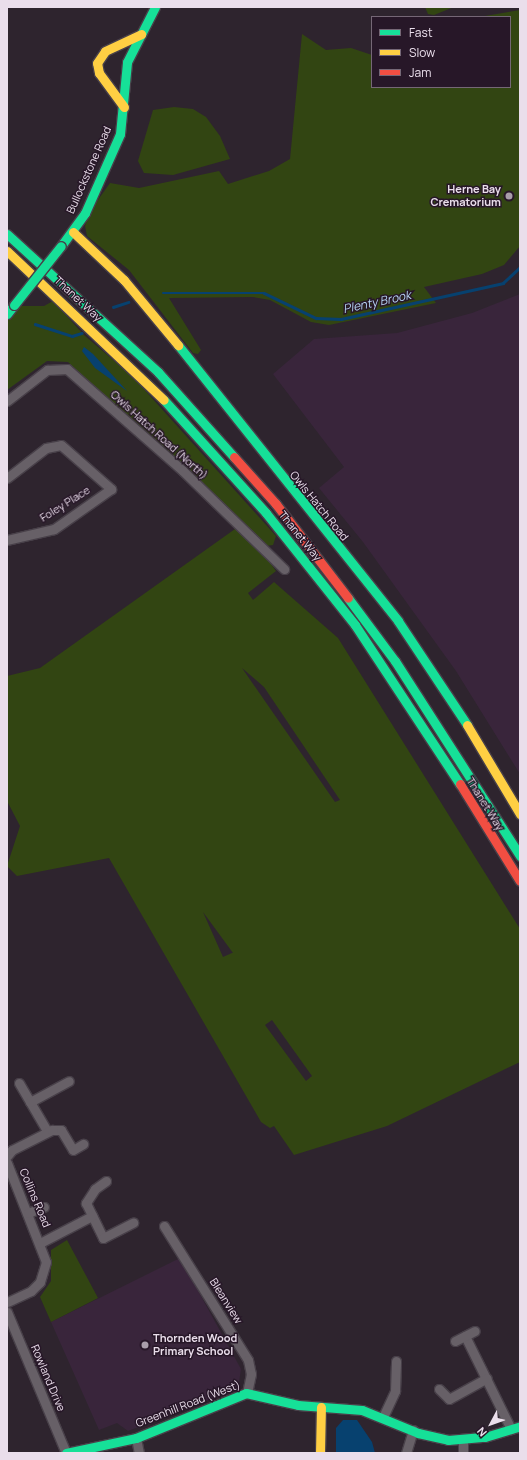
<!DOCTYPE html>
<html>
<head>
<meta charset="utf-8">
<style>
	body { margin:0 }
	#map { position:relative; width:527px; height:1460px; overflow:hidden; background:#2e242e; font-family:Manrope,sans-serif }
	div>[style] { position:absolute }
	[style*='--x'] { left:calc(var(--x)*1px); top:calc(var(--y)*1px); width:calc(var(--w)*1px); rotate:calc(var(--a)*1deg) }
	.built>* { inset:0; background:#39253b }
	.green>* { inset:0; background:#324512 }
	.water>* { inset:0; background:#07416f }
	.stream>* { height:2.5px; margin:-1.25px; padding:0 1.25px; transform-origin:1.25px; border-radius:1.25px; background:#07416f }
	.roads { filter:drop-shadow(1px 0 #484049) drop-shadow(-1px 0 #484049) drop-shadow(0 1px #484049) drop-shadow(0 -1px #484049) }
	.street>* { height:9px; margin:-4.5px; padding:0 4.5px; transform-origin:4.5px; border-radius:4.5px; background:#676067 }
	.fast>* { height:9px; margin:-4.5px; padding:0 4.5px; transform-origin:4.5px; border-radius:4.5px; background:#16e098 }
	.slow>* { height:9px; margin:-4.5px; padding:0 4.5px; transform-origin:4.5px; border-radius:4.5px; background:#ffcf43 }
	.jam>* { height:9px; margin:-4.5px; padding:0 4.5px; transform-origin:4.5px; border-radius:4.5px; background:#f24e42 }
	.bridges { filter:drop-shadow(1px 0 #484049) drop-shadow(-1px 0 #484049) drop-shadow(0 1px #484049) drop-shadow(0 -1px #484049) }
	.fast-bridge>* { height:9px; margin:-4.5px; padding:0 4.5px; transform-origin:4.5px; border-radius:4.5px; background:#16e098 }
	.dots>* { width:11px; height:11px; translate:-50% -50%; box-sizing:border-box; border:2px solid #271728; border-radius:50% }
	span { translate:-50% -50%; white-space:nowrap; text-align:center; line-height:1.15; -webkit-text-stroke:3px #271728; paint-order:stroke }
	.street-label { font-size:11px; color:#eadeeb }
	.poi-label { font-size:11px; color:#eadeeb; font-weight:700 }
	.right { translate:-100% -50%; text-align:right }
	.left { translate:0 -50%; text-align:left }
	.water-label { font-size:12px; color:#b6d4f2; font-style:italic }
	.frame { position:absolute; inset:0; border:8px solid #eadeeb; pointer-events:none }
	.legend { position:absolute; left:371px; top:16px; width:140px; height:72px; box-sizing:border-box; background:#271728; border:1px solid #756776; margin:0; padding:5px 7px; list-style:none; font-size:12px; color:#eadeeb }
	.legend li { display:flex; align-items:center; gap:8px; height:20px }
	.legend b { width:20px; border:1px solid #756776 }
	.north { position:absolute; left:471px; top:1404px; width:40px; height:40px; -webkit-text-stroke:3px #271728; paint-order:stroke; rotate:229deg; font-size:11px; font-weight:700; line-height:16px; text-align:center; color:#eadeeb }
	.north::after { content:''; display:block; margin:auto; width:14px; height:18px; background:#eadeeb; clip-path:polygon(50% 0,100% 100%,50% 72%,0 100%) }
</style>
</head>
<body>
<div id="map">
	<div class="built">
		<i style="clip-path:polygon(520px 294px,520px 774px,456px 671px,363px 542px,319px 488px,344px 467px,273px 374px,314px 339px,397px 333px,472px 313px)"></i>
		<i style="clip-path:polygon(180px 1258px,241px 1369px,238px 1389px,128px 1431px,117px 1423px,99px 1430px,51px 1322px)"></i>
	</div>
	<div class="green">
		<i style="clip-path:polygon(425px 7px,454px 7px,434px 15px,428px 14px)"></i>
		<i style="clip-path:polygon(520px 10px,520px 246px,504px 265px,482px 274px,424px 287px,436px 303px,329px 325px,311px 322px,270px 300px,253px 297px,169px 298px,201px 350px,198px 354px,193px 353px,129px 270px,87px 236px,85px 226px,90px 211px,110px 183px,139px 188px,219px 171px,228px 184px,269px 171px,290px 159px,302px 34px,326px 50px,351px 48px,372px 55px,372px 87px,510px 87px,510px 17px,479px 17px)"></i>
		<i style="clip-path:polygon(174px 107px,193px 109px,206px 117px,220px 136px,230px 159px,173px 175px,144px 173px,138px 161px,153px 110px)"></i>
		<i style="clip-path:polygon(53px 301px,84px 335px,133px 377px,276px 536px,273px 545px,266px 546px,68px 362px,47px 361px,7px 390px,7px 318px,21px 306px,44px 306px)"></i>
		<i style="clip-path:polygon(evenodd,242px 524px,276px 571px,248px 593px,253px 600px,274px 582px,338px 638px,520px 929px,520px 1062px,387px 1126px,294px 1155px,274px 1126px,270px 1128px,261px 1122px,109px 858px,17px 876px,7px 866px,20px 826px,7px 801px,7px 676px,40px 668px,242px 524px,242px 668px,264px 687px,340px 800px,335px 802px,242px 668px,242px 524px,203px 912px,233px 953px,232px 953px,223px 957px,203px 912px,242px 524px,272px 1020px,312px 1076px,306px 1081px,265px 1025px,272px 1020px)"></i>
		<i style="clip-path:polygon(67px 1240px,98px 1298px,51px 1322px,40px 1297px,51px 1281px,51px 1250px)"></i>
	</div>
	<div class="water">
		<i style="clip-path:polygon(84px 347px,93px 354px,127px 391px,95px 368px,82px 351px)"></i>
		<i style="clip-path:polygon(343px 1420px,357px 1420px,372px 1442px,375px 1453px,336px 1453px,336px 1428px)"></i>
	</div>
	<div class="stream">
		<i style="--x:163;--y:293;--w:101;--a:0"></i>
		<i style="--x:264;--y:293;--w:58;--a:25.7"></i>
		<i style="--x:316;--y:318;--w:25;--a:2"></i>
		<i style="--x:341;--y:319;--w:166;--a:-12.5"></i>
		<i style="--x:503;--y:283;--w:23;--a:-43"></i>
		<i style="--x:113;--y:307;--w:16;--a:-18"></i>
		<i style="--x:35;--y:324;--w:39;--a:18"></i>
		<i style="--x:72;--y:336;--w:10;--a:-17"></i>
	</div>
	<div class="roads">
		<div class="street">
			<i style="--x:7;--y:401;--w:51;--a:-37.8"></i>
			<i style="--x:47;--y:370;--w:20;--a:-3"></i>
			<i style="--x:67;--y:369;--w:154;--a:41.3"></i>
			<i style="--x:183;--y:471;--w:141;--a:44.1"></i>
			<i style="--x:7;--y:478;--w:49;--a:-37.6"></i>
			<i style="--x:46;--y:448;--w:15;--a:-11"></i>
			<i style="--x:61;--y:445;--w:67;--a:41.3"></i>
			<i style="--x:111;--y:489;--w:70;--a:144.9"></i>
			<i style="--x:54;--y:529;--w:48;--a:166.8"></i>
			<i style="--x:19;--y:1083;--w:56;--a:59.7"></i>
			<i style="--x:30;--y:1102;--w:44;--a:-28.3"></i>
			<i style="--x:7;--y:1156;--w:8;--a:-50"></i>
			<i style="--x:12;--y:1150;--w:45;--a:-26.6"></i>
			<i style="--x:52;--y:1130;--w:9;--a:0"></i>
			<i style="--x:61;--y:1130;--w:23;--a:59"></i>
			<i style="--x:73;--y:1150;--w:12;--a:-31"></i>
			<i style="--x:7;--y:1163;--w:106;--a:68.5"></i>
			<i style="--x:46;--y:1262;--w:21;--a:107"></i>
			<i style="--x:40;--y:1282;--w:13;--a:135"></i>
			<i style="--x:31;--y:1291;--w:26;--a:155"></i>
			<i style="--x:106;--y:1181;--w:14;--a:144"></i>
			<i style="--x:95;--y:1189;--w:17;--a:123"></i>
			<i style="--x:86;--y:1203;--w:39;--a:64"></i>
			<i style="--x:103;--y:1238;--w:34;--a:-27"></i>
			<i style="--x:28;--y:1213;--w:17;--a:-21"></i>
			<i style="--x:164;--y:1226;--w:158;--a:57.9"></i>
			<i style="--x:248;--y:1360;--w:14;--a:78"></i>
			<i style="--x:251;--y:1374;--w:19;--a:102"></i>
			<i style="--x:40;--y:1243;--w:59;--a:-27.4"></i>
			<i style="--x:7;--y:1312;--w:153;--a:67.3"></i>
			<i style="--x:465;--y:1336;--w:104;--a:63.7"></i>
			<i style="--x:455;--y:1341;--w:22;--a:-27"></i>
			<i style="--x:439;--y:1389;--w:14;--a:45"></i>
			<i style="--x:449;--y:1399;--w:43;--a:-28.9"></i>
			<i style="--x:383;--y:1417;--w:29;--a:-65"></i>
			<i style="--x:395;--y:1391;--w:30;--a:-88"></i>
			<i style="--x:136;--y:1438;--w:15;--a:79"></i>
			<i style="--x:406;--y:1453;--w:24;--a:-73"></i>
			<i style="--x:463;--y:1453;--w:12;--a:-90"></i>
		</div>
		<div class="fast">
			<i style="--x:7;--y:234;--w:205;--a:42.4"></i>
			<i style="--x:158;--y:372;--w:114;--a:48.2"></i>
			<i style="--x:61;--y:246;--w:41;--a:-54"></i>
			<i style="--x:85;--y:213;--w:86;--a:-66.1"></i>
			<i style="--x:120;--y:134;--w:72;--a:-84.4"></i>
			<i style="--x:127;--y:62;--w:62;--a:-63"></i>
			<i style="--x:7;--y:314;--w:11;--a:-52"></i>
			<i style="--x:178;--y:345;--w:353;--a:51.4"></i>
			<i style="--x:398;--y:621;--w:125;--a:56.4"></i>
			<i style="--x:164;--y:400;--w:152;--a:47.9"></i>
			<i style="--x:266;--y:513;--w:143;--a:51.5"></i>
			<i style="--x:355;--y:625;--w:191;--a:56.6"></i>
			<i style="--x:348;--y:598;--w:79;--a:53.3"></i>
			<i style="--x:395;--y:661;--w:232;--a:57.3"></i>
			<i style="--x:66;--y:1453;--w:72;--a:-12.1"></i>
			<i style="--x:136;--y:1438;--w:119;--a:-22.2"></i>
			<i style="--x:246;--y:1393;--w:53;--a:13"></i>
			<i style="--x:298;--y:1405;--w:64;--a:4.5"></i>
			<i style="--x:362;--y:1410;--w:61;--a:22.3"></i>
			<i style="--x:418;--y:1433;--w:31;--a:13"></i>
			<i style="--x:448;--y:1440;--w:37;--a:-5"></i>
			<i style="--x:485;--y:1437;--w:37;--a:-17"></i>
		</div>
		<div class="slow">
			<i style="--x:124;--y:107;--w:42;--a:-126.3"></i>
			<i style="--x:99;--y:73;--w:10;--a:-101"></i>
			<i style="--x:97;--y:63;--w:14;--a:-56"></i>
			<i style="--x:105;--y:51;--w:40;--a:-25"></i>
			<i style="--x:73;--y:232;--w:70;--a:43.3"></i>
			<i style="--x:124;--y:280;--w:85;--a:50.3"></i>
			<i style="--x:7;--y:251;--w:216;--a:43.5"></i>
			<i style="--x:467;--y:725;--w:104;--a:59.2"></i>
			<i style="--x:320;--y:1453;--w:46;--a:-88.8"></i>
		</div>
		<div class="jam">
			<i style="--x:234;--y:457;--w:63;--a:48.2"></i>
			<i style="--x:276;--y:504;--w:118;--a:52.5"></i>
			<i style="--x:460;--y:784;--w:114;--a:58.3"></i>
		</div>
	</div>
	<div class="bridges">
		<div class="fast-bridge">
			<i style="--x:14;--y:305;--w:75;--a:-51.5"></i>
		</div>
	</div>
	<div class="dots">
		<i style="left:509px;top:196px;background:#a89da9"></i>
		<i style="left:145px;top:1345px;background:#a89da9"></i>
	</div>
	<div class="street-label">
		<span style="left:89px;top:170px;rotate:-66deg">Bullockstone Road</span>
		<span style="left:78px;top:299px;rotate:43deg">Thanet Way</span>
		<span style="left:159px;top:435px;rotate:42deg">Owls Hatch Road (North)</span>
		<span style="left:65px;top:504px;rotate:-32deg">Foley Place</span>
		<span style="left:319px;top:506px;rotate:51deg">Owls Hatch Road</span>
		<span style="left:300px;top:536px;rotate:51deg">Thanet Way</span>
		<span style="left:485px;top:804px;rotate:58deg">Thanet Way</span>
		<span style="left:35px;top:1198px;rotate:67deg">Collins Road</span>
		<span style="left:226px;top:1301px;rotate:58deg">Bleanview</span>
		<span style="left:48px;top:1378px;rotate:67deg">Rowland Drive</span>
		<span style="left:188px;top:1404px;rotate:-21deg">Greenhill Road (West)</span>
	</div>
	<div class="poi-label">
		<span class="right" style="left:501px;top:196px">Herne Bay<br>Crematorium</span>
		<span class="left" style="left:153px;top:1345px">Thornden Wood<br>Primary School</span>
	</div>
	<div class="water-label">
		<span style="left:377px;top:302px;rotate:-12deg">Plenty Brook</span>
	</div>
	<div class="frame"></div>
	<ul class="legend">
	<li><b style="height:5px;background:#16e098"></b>Fast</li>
	<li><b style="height:5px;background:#ffcf43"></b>Slow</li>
	<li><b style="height:5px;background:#f24e42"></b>Jam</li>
	</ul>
	<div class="north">N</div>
</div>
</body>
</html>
